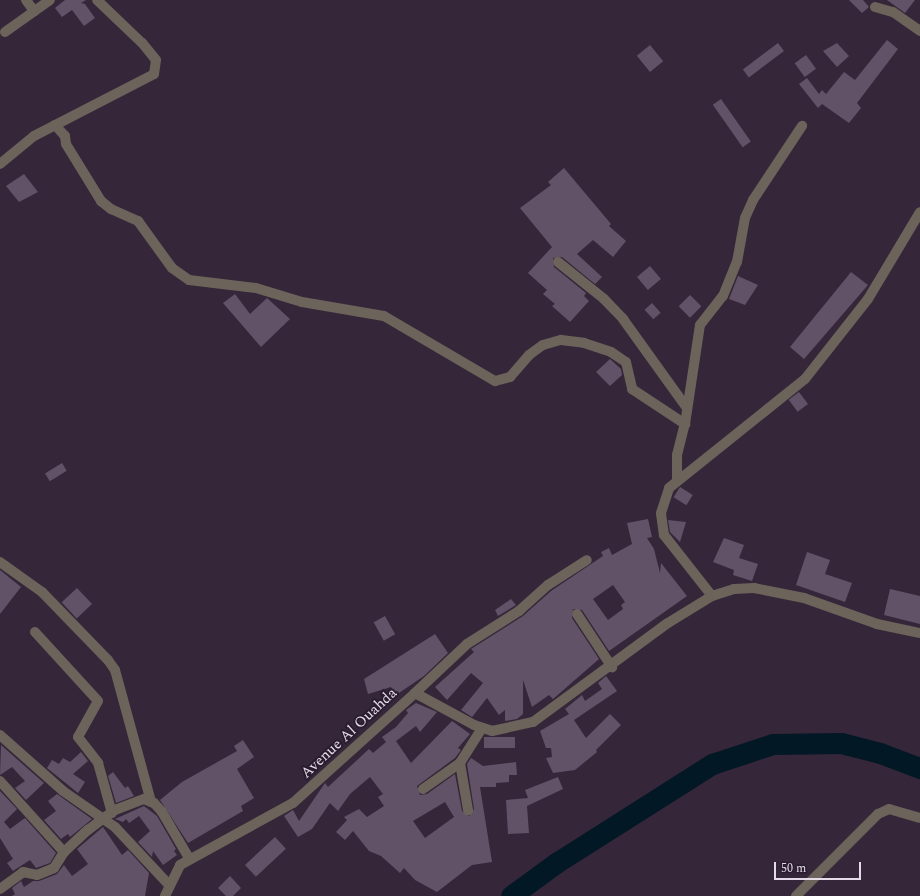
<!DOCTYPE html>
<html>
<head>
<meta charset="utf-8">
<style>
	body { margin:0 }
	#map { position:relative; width:920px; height:896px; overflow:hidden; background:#36263a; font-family:Spectral,serif }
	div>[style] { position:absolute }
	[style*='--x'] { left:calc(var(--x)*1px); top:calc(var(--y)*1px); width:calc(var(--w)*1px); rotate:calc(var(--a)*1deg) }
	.river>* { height:21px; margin:-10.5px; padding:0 10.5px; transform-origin:10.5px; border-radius:10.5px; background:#031825 }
	.building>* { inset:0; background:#625268; transform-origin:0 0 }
	.minor>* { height:10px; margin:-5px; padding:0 5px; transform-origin:5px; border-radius:5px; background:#6c635a }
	span { translate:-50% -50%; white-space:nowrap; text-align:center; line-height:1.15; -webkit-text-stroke:4px #2b1d30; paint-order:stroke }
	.street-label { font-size:15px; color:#e5dbe8 }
	.scale { position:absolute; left:774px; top:862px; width:87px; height:18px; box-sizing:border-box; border:2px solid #e5dbe8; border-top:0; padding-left:5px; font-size:12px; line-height:14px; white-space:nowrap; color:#e5dbe8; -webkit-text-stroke:3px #2b1d30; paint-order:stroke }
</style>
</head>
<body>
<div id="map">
	<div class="river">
		<i style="--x:511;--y:896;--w:56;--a:-36.3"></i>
		<i style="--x:556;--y:863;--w:185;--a:-32.4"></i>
		<i style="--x:712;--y:764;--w:64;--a:-18.2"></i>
		<i style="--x:773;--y:744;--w:68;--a:-0.8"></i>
		<i style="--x:841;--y:743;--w:40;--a:14.4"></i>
		<i style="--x:880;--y:753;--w:43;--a:20.6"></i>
	</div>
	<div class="building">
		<i style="clip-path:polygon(65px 0,86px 0,81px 3px,85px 4px,95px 18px,84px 26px,72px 10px,62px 17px,55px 8px)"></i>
		<i style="clip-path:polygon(849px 0,863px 0,869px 7px,862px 13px)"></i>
		<i style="clip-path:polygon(887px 0,915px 0,905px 13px)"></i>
		<i style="clip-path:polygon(887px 40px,898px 49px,857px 103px,861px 108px,849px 123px,822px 104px,818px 108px,799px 84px,807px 78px,819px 94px,822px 90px,826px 94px,844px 72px,855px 80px)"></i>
		<i style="left:778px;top:43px;width:10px;height:44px;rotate:53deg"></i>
		<i style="clip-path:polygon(837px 43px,849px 56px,837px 67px,823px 51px)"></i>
		<i style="left:650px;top:45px;width:21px;height:17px;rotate:51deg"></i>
		<i style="left:806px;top:55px;width:17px;height:14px;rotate:54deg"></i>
		<i style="left:721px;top:99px;width:52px;height:10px;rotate:55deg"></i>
		<i style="clip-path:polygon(564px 168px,611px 224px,609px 226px,626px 241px,613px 257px,593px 240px,577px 254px,602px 277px,595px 284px,562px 257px,553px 258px,554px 267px,586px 293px,584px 296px,589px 301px,570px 322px,552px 306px,555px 304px,543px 294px,547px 290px,528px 273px,552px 247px,520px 208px,551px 185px,548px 182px)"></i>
		<i style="clip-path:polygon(24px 174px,38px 192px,19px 202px,6px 186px)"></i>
		<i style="left:650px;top:266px;width:17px;height:17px;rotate:50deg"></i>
		<i style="clip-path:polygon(851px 272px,868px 285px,804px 359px,790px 347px)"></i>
		<i style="clip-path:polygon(738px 276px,758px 285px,745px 305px,729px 299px)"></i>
		<i style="clip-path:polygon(235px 294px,250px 314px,267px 298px,290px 319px,261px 347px,223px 303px)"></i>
		<i style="left:690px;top:295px;width:16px;height:16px;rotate:45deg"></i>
		<i style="left:652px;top:303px;width:13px;height:10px;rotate:48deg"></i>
		<i style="clip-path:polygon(610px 359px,621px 369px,622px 375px,610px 386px,596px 372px)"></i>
		<i style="left:799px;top:392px;width:15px;height:13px;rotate:53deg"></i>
		<i style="left:62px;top:463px;width:9px;height:20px;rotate:58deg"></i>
		<i style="left:680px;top:487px;width:15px;height:12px;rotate:32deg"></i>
		<i style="clip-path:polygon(evenodd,648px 519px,652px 537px,647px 538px,654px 549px,660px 573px,661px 563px,687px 596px,609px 651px,582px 610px,573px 609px,572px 618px,599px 659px,553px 699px,549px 695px,532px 707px,523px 680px,523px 714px,517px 719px,505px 721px,505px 710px,499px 715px,487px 698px,472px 717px,461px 710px,483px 683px,471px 673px,447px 700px,435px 687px,474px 652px,471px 649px,523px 616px,551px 591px,603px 556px,601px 552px,609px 548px,612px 555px,632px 544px,627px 523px,648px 519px,613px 585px,625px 602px,621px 605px,623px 609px,608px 620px,593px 599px,613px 585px)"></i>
		<i style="clip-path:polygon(668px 520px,686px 522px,680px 542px,670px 532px)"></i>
		<i style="clip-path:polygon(724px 538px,744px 545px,739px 558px,758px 564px,752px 581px,733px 575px,734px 570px,713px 562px)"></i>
		<i style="clip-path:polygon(807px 552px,830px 560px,825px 574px,852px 583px,845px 602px,796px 585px)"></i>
		<i style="clip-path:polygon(0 570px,21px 587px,0 614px)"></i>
		<i style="left:77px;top:588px;width:22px;height:21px;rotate:47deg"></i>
		<i style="clip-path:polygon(890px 589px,920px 596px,920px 624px,884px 615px)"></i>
		<i style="clip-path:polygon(511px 599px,516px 605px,498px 616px,495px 610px)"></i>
		<i style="left:385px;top:616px;width:21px;height:13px;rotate:61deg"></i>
		<i style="clip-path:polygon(435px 634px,448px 653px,424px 676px,396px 695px,391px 687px,368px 694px,364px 679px)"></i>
		<i style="clip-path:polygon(606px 676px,617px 691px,574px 720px,586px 738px,610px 714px,621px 725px,596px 750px,597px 752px,575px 770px,553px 773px,546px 758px,552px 757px,551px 748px,546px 748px,540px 731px,569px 714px,565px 709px,582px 695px,585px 701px,602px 689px,598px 683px)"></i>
		<i style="clip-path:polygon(evenodd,416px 703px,437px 712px,420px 732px,416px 726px,396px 741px,411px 763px,452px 721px,470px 734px,458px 748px,461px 750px,455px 758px,417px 786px,420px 795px,427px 794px,455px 774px,462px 811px,469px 816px,474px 809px,467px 764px,471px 758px,483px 766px,516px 762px,517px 775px,509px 775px,509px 782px,496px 783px,496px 787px,480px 787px,492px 862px,472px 865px,437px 892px,415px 880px,404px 868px,400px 873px,381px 856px,369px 851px,353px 831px,345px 840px,336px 832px,347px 820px,344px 817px,359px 809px,367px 817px,384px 806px,378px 797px,383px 794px,370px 777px,350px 794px,338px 811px,330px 803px,312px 829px,298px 837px,284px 816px,293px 810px,299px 821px,325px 783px,328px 787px,369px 749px,373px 753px,386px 742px,382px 737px,396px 727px,408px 713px,406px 710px,416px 703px,445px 802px,454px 817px,425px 838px,413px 821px,445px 802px)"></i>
		<i style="left:484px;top:737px;width:31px;height:11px"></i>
		<i style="clip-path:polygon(243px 740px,254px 757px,237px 769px,254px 798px,241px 806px,243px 811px,188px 843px,160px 800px,182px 782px,237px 751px,234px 746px)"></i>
		<i style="clip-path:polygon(1px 745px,44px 783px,26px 800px,15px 788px,25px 781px,12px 767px,0 775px)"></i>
		<i style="clip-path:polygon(81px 752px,88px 761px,73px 774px,85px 782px,78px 793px,47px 768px,52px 760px,59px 764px,63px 758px,70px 762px)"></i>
		<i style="clip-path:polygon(113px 772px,125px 788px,128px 786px,134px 796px,116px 803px,108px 776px)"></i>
		<i style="clip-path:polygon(558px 777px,563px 789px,527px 806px,529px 833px,508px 834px,506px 800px,528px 798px,525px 790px)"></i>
		<i style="clip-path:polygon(0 791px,17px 809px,4px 822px,10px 829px,25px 818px,56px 853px,50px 863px,36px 868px,30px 860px,13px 871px,7px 863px,13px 859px,0 838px)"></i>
		<i style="clip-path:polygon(57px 794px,92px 819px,70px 837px,68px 834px,61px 839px,44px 820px,56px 811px,48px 801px)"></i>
		<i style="clip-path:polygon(144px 806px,157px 816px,176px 849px,174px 851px,177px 855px,163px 865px,153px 851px,152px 857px,138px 842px,150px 831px,139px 816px,129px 823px,126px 819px,123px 822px,115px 819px)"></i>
		<i style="clip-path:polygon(103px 827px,122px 855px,128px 850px,149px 873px,145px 896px,12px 896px,15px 894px,12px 888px,21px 881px,24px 887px,33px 881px,39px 881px,57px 874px,64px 865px,72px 876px,88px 864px,77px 849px)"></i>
		<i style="left:275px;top:837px;width:16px;height:41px;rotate:47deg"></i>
		<i style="clip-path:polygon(230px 876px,241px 888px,233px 896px,226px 896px,218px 888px)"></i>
	</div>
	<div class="minor">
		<i style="--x:26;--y:0;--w:14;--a:54"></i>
		<i style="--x:875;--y:7;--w:19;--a:16"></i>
		<i style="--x:893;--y:12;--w:33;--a:35"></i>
		<i style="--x:5;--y:32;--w:55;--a:-35.4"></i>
		<i style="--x:55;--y:125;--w:15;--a:48"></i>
		<i style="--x:65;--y:136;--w:8;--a:83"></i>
		<i style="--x:66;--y:144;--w:67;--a:58.4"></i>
		<i style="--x:101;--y:201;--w:13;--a:39"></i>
		<i style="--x:111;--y:209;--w:30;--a:24"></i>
		<i style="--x:138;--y:221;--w:58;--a:54.1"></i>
		<i style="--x:172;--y:268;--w:21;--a:35"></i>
		<i style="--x:189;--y:280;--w:67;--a:6.8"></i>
		<i style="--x:256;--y:288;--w:48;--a:16.9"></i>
		<i style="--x:302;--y:302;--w:83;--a:9.7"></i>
		<i style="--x:384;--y:316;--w:129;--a:30.4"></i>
		<i style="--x:495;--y:381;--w:16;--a:-15"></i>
		<i style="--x:510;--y:377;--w:29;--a:-49"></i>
		<i style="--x:529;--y:355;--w:17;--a:-36"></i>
		<i style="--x:543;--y:345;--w:19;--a:-16"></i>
		<i style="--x:561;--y:340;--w:23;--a:7"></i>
		<i style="--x:584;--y:343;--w:28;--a:18"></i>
		<i style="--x:611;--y:352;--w:18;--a:34"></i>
		<i style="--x:626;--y:362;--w:28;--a:77"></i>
		<i style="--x:632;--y:389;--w:64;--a:33.4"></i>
		<i style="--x:0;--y:164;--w:44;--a:-39.5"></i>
		<i style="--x:34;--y:136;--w:135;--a:-27.3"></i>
		<i style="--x:154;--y:74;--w:14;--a:-82"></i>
		<i style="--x:156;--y:60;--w:22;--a:-129"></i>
		<i style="--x:142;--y:43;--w:62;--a:-136.3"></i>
		<i style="--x:558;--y:262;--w:59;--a:38.8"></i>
		<i style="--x:604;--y:299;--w:28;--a:46"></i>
		<i style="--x:623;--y:319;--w:110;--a:54.3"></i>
		<i style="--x:677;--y:480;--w:25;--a:-90"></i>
		<i style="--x:677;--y:455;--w:32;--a:-76"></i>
		<i style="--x:685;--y:424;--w:100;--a:-81.4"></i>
		<i style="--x:700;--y:325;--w:37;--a:-52"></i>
		<i style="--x:723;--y:296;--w:37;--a:-68"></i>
		<i style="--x:737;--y:262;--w:45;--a:-79.7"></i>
		<i style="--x:745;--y:218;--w:20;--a:-66"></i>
		<i style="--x:753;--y:200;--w:89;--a:-56.5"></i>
		<i style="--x:0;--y:562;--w:52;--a:35.5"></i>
		<i style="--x:42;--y:592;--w:95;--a:45.9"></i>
		<i style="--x:108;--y:660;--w:12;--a:55"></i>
		<i style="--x:115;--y:670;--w:137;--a:74.7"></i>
		<i style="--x:712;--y:596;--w:78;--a:-128.2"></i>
		<i style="--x:664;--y:535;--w:22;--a:-98"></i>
		<i style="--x:661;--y:513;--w:26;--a:-72"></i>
		<i style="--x:669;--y:488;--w:174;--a:-38.7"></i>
		<i style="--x:805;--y:379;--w:102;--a:-51.8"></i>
		<i style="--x:868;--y:299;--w:101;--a:-59.1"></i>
		<i style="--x:577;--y:614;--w:64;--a:56.6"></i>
		<i style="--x:35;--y:632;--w:93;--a:47.6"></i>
		<i style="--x:98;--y:701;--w:41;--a:119.1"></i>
		<i style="--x:78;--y:737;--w:33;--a:52"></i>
		<i style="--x:98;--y:763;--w:52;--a:74.4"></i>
		<i style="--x:415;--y:693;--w:71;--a:-43.3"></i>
		<i style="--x:467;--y:644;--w:62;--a:-32.4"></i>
		<i style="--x:519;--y:611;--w:39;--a:-42"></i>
		<i style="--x:548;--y:585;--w:46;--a:-32.7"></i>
		<i style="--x:0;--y:735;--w:84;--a:41.6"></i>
		<i style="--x:63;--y:791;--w:63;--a:34.7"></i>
		<i style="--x:115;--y:827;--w:79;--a:47"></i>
		<i style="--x:460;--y:763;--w:48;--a:80.3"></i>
		<i style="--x:0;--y:781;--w:96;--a:48"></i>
		<i style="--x:423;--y:789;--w:45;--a:-35.1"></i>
		<i style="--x:460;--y:763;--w:41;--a:-57.8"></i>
		<i style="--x:0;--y:889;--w:29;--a:-36"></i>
		<i style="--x:23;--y:872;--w:14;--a:12"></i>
		<i style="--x:37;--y:875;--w:18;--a:-22"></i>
		<i style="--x:54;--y:868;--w:19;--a:-58"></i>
		<i style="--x:64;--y:852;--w:33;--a:-43"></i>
		<i style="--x:88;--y:830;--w:34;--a:-37"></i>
		<i style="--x:115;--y:810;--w:31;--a:-21"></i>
		<i style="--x:144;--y:799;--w:11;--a:22"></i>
		<i style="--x:154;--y:803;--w:12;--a:48"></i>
		<i style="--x:162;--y:812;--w:53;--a:59.6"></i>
		<i style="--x:165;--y:896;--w:34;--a:-64"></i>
		<i style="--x:180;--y:865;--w:129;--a:-28.8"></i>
		<i style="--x:293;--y:803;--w:164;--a:-42"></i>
		<i style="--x:415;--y:693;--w:67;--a:28.5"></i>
		<i style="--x:474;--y:725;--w:19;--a:18"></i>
		<i style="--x:492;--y:731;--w:42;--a:-12.4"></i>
		<i style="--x:533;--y:722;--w:167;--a:-36.3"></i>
		<i style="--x:668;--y:623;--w:52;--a:-31.5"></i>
		<i style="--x:712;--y:596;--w:23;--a:-18"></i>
		<i style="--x:734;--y:589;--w:20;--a:-3"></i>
		<i style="--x:754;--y:588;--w:51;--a:11.3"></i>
		<i style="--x:804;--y:598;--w:77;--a:19.6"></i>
		<i style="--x:877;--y:624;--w:44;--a:11.8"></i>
		<i style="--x:796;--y:896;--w:116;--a:-45"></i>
		<i style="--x:878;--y:814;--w:12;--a:-24"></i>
		<i style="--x:889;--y:809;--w:32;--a:16"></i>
	</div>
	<div class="street-label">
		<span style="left:349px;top:733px;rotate:-43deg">Avenue Al Ouahda</span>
	</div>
	<div class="scale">50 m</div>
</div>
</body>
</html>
